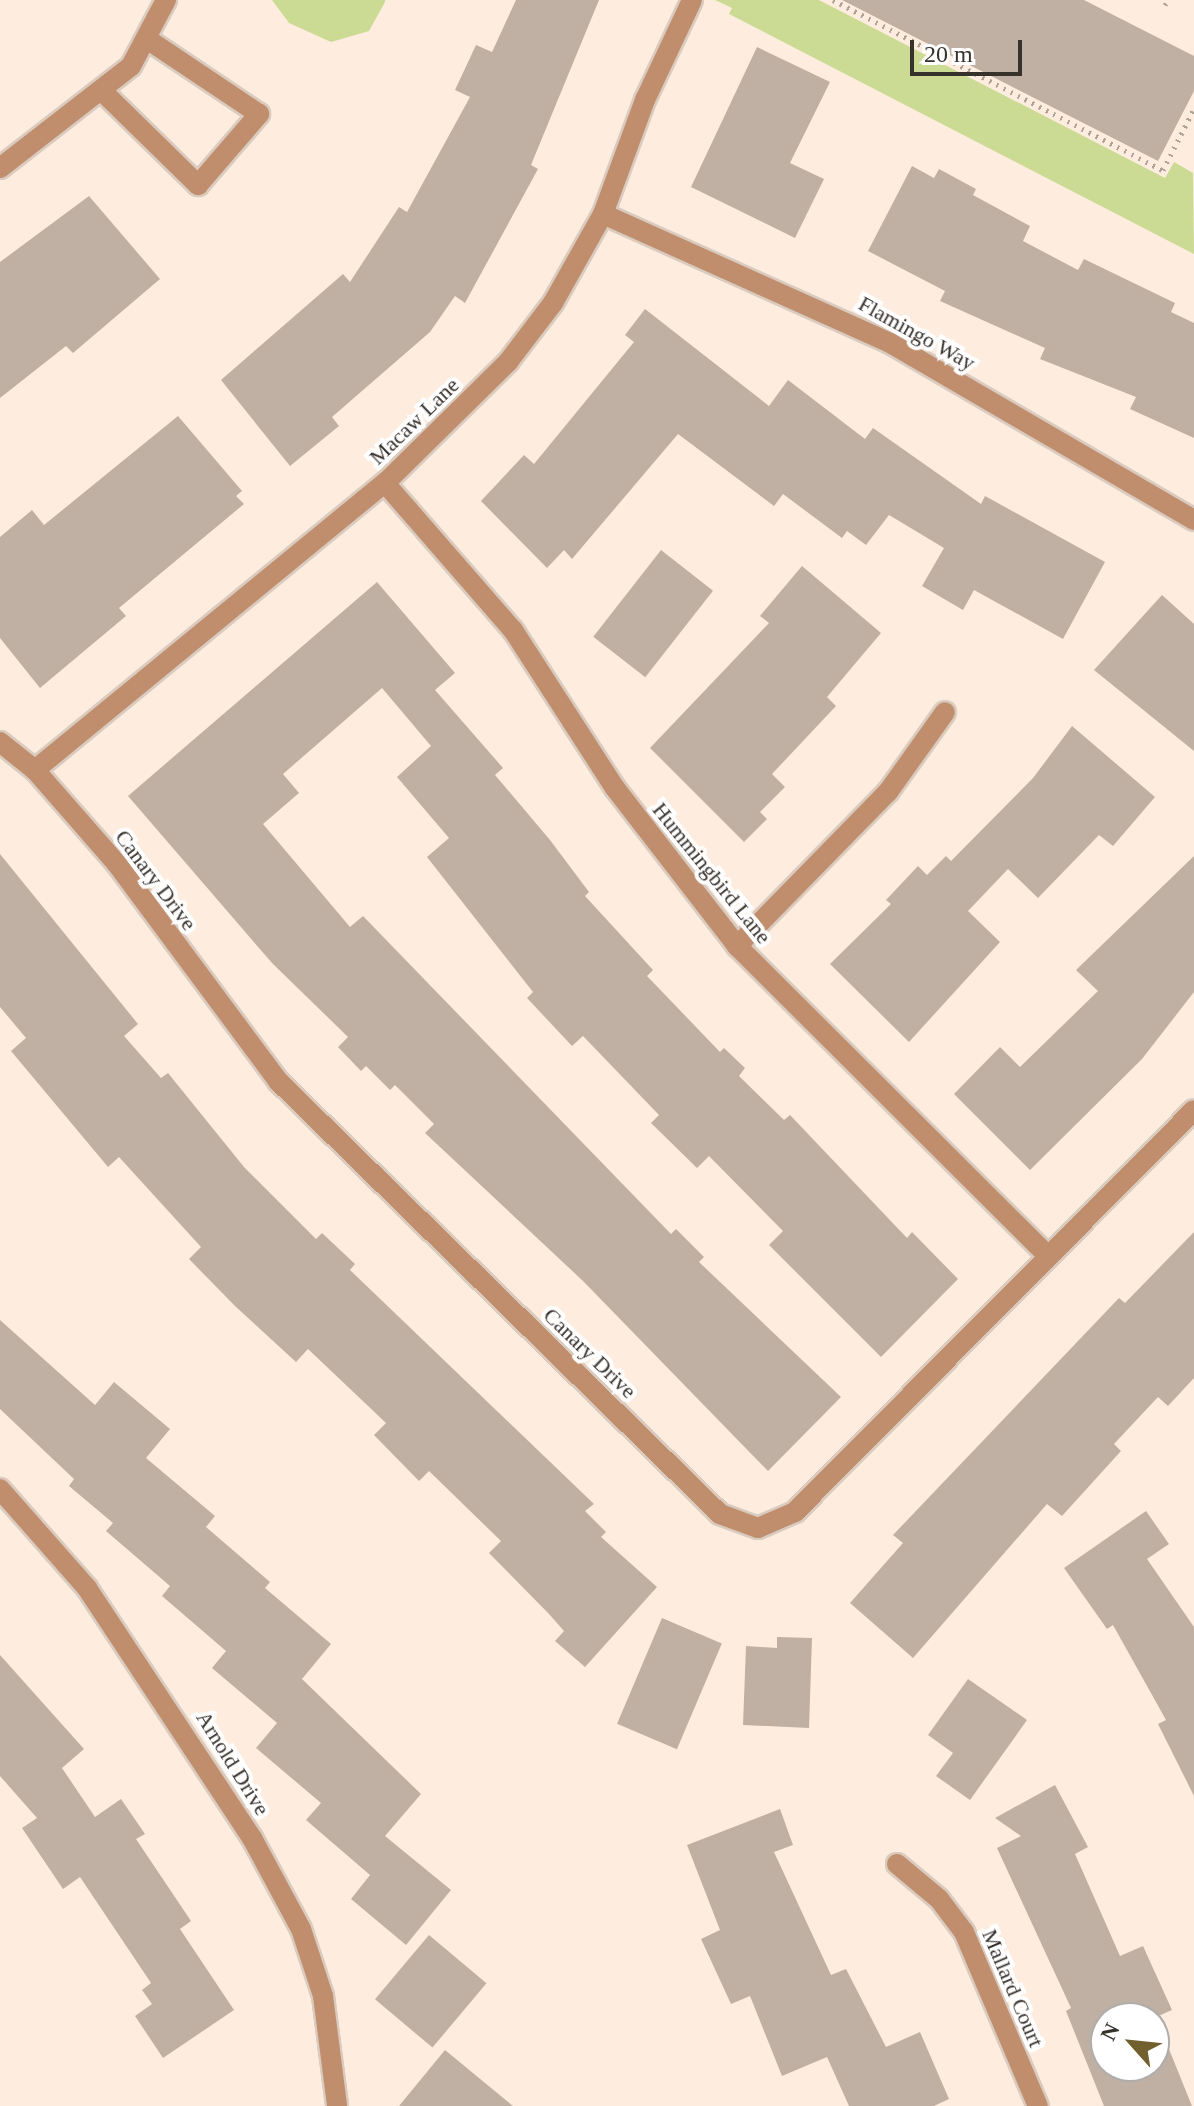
<!DOCTYPE html>
<html>
<head>
<meta charset="utf-8">
<style>
	body { margin:0 }
	#map { position:relative; width:1194px; height:2106px; overflow:hidden; background:#feeddf; font-family:"Times New Roman",serif }
	div>[style] { position:absolute }
	[style*='--x'] { left:calc(var(--x)*1px); top:calc(var(--y)*1px); width:calc(var(--w)*1px); rotate:calc(var(--a)*1deg) }
	.green>* { inset:0; background:#cbdb94 }
	.building>* { inset:0; background:#bfb0a3; transform-origin:0 0 }
	.path>* { height:5px; margin-top:-2.5px; transform-origin:0; background:repeating-linear-gradient(90deg,#afa298 0 2px,transparent 0 8px) }
	.roads { filter:drop-shadow(2px 0 #dacbbf) drop-shadow(-2px 0 #dacbbf) drop-shadow(0 2px #dacbbf) drop-shadow(0 -2px #dacbbf) }
	.minor>* { height:20px; margin:-10px; padding:0 10px; transform-origin:10px; border-radius:10px; background:#c08d6d }
	span { translate:-50% -50%; white-space:nowrap; text-align:center; line-height:1.15; -webkit-text-stroke:8px #fff; paint-order:stroke }
	.street-label { font-size:22px; color:#37312c }
	.north { position:absolute; left:1090px; top:2002px; width:80px; height:80px; box-sizing:border-box; background:#fff; border:2px solid #afadab; border-radius:50%; rotate:297deg; font-size:22px; font-weight:700; line-height:32px; text-align:center; color:#37312c }
	.north::after { content:''; display:block; margin:auto; width:28px; height:36px; background:#71602e; clip-path:polygon(50% 0,100% 100%,50% 72%,0 100%) }
	.scale { position:absolute; left:910px; top:40px; width:112px; height:36px; box-sizing:border-box; border:4px solid #37312c; border-top:0; padding-left:10px; font-size:24px; line-height:28px; white-space:nowrap; color:#37312c; -webkit-text-stroke:6px #fff; paint-order:stroke }
</style>
</head>
<body>
<div id="map">
	<div class="green">
		<i style="clip-path:polygon(272px 0,385px 0,385px 2px,369px 31px,331px 42px,289px 23px)"></i>
		<i style="clip-path:polygon(715px 0,819px 0,1165px 178px,1174px 162px,1193px 173px,1194px 254px,729px 14px,732px 8px)"></i>
	</div>
	<div class="building">
		<i style="clip-path:polygon(516px 0,599px 0,531px 165px,538px 169px,465px 303px,455px 296px,430px 332px,332px 417px,339px 426px,290px 466px,221px 380px,343px 274px,350px 282px,399px 207px,407px 212px,470px 97px,455px 90px,476px 45px,492px 52px)"></i>
		<i style="clip-path:polygon(842px 0,1084px 0,1194px 56px,1194px 91px,1158px 161px)"></i>
		<i style="clip-path:polygon(757px 47px,830px 82px,790px 163px,824px 179px,795px 238px,691px 187px)"></i>
		<i style="clip-path:polygon(912px 166px,934px 178px,939px 169px,976px 189px,973px 195px,1030px 226px,1023px 241px,1078px 270px,1084px 259px,1175px 303px,1171px 312px,1194px 323px,1194px 438px,1130px 409px,1136px 397px,1040px 359px,1045px 348px,940px 301px,945px 291px,868px 251px)"></i>
		<i style="clip-path:polygon(89px 196px,160px 279px,73px 353px,66px 346px,0 398px,0 262px)"></i>
		<i style="clip-path:polygon(645px 309px,769px 406px,788px 380px,865px 439px,873px 428px,981px 504px,985px 496px,1105px 562px,1063px 639px,974px 590px,963px 610px,922px 586px,944px 548px,889px 515px,866px 545px,847px 531px,842px 538px,783px 494px,774px 506px,678px 434px,572px 559px,564px 550px,547px 568px,481px 501px,524px 455px,534px 464px,634px 342px,625px 335px)"></i>
		<i style="clip-path:polygon(178px 416px,242px 491px,236px 496px,244px 504px,119px 608px,126px 616px,40px 688px,0 638px,0 537px,32px 510px,44px 525px)"></i>
		<i style="left:661px;top:550px;width:66px;height:110px;rotate:38deg"></i>
		<i style="clip-path:polygon(802px 566px,881px 633px,827px 697px,836px 706px,772px 774px,785px 787px,760px 812px,767px 819px,744px 842px,650px 748px,769px 623px,760px 616px)"></i>
		<i style="clip-path:polygon(377px 582px,455px 673px,435px 690px,503px 768px,495px 775px,550px 840px,589px 892px,585px 896px,653px 970px,647px 976px,720px 1052px,724px 1048px,745px 1068px,739px 1076px,784px 1120px,790px 1115px,907px 1238px,912px 1232px,958px 1279px,881px 1357px,769px 1245px,783px 1231px,709px 1156px,697px 1168px,651px 1123px,659px 1115px,583px 1036px,572px 1046px,527px 998px,533px 992px,427px 857px,449px 838px,397px 777px,431px 746px,382px 688px,283px 774px,299px 793px,263px 824px,350px 927px,363px 916px,671px 1234px,676px 1229px,704px 1257px,699px 1262px,841px 1397px,768px 1471px,583px 1281px,425px 1133px,434px 1124px,395px 1085px,390px 1090px,366px 1066px,361px 1071px,338px 1047px,348px 1037px,272px 963px,128px 796px)"></i>
		<i style="clip-path:polygon(1162px 595px,1194px 624px,1194px 751px,1094px 670px)"></i>
		<i style="clip-path:polygon(1072px 726px,1155px 797px,1113px 846px,1099px 835px,1038px 898px,1008px 869px,968px 911px,1000px 942px,909px 1042px,830px 964px,891px 904px,886px 900px,918px 866px,927px 875px,946px 856px,951px 861px,1033px 778px)"></i>
		<i style="clip-path:polygon(0 854px,138px 1024px,124px 1036px,161px 1078px,168px 1073px,244px 1167px,316px 1239px,322px 1233px,355px 1264px,350px 1270px,594px 1504px,585px 1511px,606px 1532px,601px 1537px,657px 1587px,585px 1667px,555px 1641px,564px 1631px,549px 1614px,489px 1553px,501px 1541px,429px 1471px,419px 1481px,374px 1435px,386px 1423px,308px 1349px,296px 1362px,235px 1306px,189px 1259px,201px 1247px,119px 1157px,108px 1167px,11px 1051px,26px 1038px,0 1007px)"></i>
		<i style="clip-path:polygon(1194px 856px,1194px 992px,1142px 1059px,1030px 1170px,954px 1094px,1000px 1047px,1020px 1067px,1098px 991px,1076px 970px)"></i>
		<i style="clip-path:polygon(1194px 1232px,1194px 1378px,1168px 1406px,1158px 1397px,1114px 1444px,1121px 1451px,1062px 1516px,1047px 1504px,913px 1658px,850px 1603px,903px 1543px,893px 1535px,1119px 1298px,1125px 1303px)"></i>
		<i style="clip-path:polygon(0 1320px,95px 1405px,114px 1382px,170px 1429px,146px 1458px,215px 1516px,206px 1527px,270px 1582px,265px 1588px,331px 1644px,302px 1679px,421px 1794px,385px 1836px,451px 1890px,406px 1945px,351px 1899px,370px 1875px,306px 1820px,321px 1803px,256px 1748px,277px 1723px,212px 1668px,226px 1651px,162px 1596px,170px 1586px,106px 1531px,113px 1523px,69px 1486px,74px 1479px,0 1409px)"></i>
		<i style="clip-path:polygon(1146px 1511px,1169px 1544px,1147px 1559px,1194px 1627px,1194px 1796px,1158px 1724px,1166px 1720px,1113px 1625px,1107px 1629px,1064px 1568px)"></i>
		<i style="left:662px;top:1618px;width:65px;height:115px;rotate:23deg"></i>
		<i style="clip-path:polygon(777px 1637px,812px 1638px,809px 1728px,743px 1725px,746px 1646px,777px 1648px)"></i>
		<i style="clip-path:polygon(0 1655px,84px 1749px,62px 1768px,95px 1817px,121px 1799px,145px 1834px,136px 1839px,191px 1921px,180px 1929px,234px 2010px,163px 2058px,135px 2016px,152px 2004px,142px 1990px,151px 1983px,80px 1877px,63px 1889px,22px 1828px,37px 1818px,0 1776px)"></i>
		<i style="clip-path:polygon(968px 1679px,1027px 1720px,970px 1800px,936px 1776px,953px 1753px,928px 1735px)"></i>
		<i style="clip-path:polygon(evenodd,1055px 1785px,1088px 1847px,1075px 1854px,1120px 1956px,1143px 1946px,1172px 2010px,1156px 2017px,1192px 2106px,1104px 2106px,1066px 2011px,1071px 2008px,997px 1848px,1021px 1836px,995px 1818px,1055px 1785px,1106px 2018px,1154px 2018px,1154px 2066px,1106px 2066px,1106px 2018px)"></i>
		<i style="clip-path:polygon(780px 1809px,793px 1845px,774px 1852px,831px 1975px,846px 1969px,886px 2047px,920px 2032px,949px 2099px,934px 2106px,849px 2106px,827px 2057px,782px 2076px,750px 1996px,731px 2004px,701px 1939px,720px 1930px,687px 1845px)"></i>
		<i style="left:429px;top:1935px;width:75px;height:84px;rotate:40deg"></i>
		<i style="clip-path:polygon(445px 2050px,513px 2106px,399px 2106px)"></i>
	</div>
	<div class="path">
		<i style="--x:833;--y:0;--w:371;--a:27.3"></i>
		<i style="--x:1163;--y:170;--w:68;--a:-63.1"></i>
		<i style="--x:1165;--y:5;--w:6;--a:-59"></i>
	</div>
	<div class="roads">
		<div class="minor">
			<i style="--x:101;--y:90;--w:136;--a:44.4"></i>
			<i style="--x:198;--y:185;--w:94;--a:-49.3"></i>
			<i style="--x:259;--y:114;--w:135;--a:-146.2"></i>
			<i style="--x:0;--y:168;--w:166;--a:-37.9"></i>
			<i style="--x:131;--y:66;--w:75;--a:-62.1"></i>
			<i style="--x:603;--y:214;--w:315;--a:24.2"></i>
			<i style="--x:890;--y:343;--w:352;--a:30.2"></i>
			<i style="--x:385;--y:483;--w:195;--a:49"></i>
			<i style="--x:513;--y:630;--w:188;--a:57.2"></i>
			<i style="--x:615;--y:788;--w:200;--a:52.3"></i>
			<i style="--x:737;--y:946;--w:438;--a:44.9"></i>
			<i style="--x:0;--y:742;--w:45;--a:38.7"></i>
			<i style="--x:35;--y:770;--w:125;--a:48.9"></i>
			<i style="--x:117;--y:864;--w:270;--a:53.4"></i>
			<i style="--x:278;--y:1081;--w:619;--a:44.41"></i>
			<i style="--x:720;--y:1514;--w:40;--a:20.2"></i>
			<i style="--x:758;--y:1528;--w:40;--a:-23.4"></i>
			<i style="--x:795;--y:1512;--w:566;--a:-45.21"></i>
			<i style="--x:35;--y:770;--w:453;--a:-39.4"></i>
			<i style="--x:385;--y:483;--w:173;--a:-44.5"></i>
			<i style="--x:508;--y:362;--w:74;--a:-52.7"></i>
			<i style="--x:553;--y:303;--w:102;--a:-60.7"></i>
			<i style="--x:603;--y:214;--w:121;--a:-69.8"></i>
			<i style="--x:645;--y:100;--w:110;--a:-64.8"></i>
			<i style="--x:737;--y:946;--w:216;--a:-45.6"></i>
			<i style="--x:888;--y:792;--w:98;--a:-54.5"></i>
			<i style="--x:0;--y:1489;--w:132;--a:48.7"></i>
			<i style="--x:87;--y:1588;--w:300;--a:56.6"></i>
			<i style="--x:252;--y:1838;--w:103;--a:61.7"></i>
			<i style="--x:301;--y:1929;--w:71;--a:71.8"></i>
			<i style="--x:323;--y:1996;--w:111;--a:82.7"></i>
			<i style="--x:897;--y:1864;--w:55;--a:39.8"></i>
			<i style="--x:939;--y:1899;--w:41;--a:52.9"></i>
			<i style="--x:964;--y:1932;--w:189;--a:67"></i>
		</div>
	</div>
	<div class="street-label">
		<span style="left:917px;top:333px;rotate:29deg">Flamingo Way</span>
		<span style="left:414px;top:421px;rotate:-44deg">Macaw Lane</span>
		<span style="left:712px;top:873px;rotate:51deg">Hummingbird Lane</span>
		<span style="left:156px;top:880px;rotate:53deg">Canary Drive</span>
		<span style="left:590px;top:1353px;rotate:44deg">Canary Drive</span>
		<span style="left:233px;top:1763px;rotate:58deg">Arnold Drive</span>
		<span style="left:1013px;top:1988px;rotate:67deg">Mallard Court</span>
	</div>
	<div class="north">N</div>
	<div class="scale">20 m</div>
</div>
</body>
</html>
